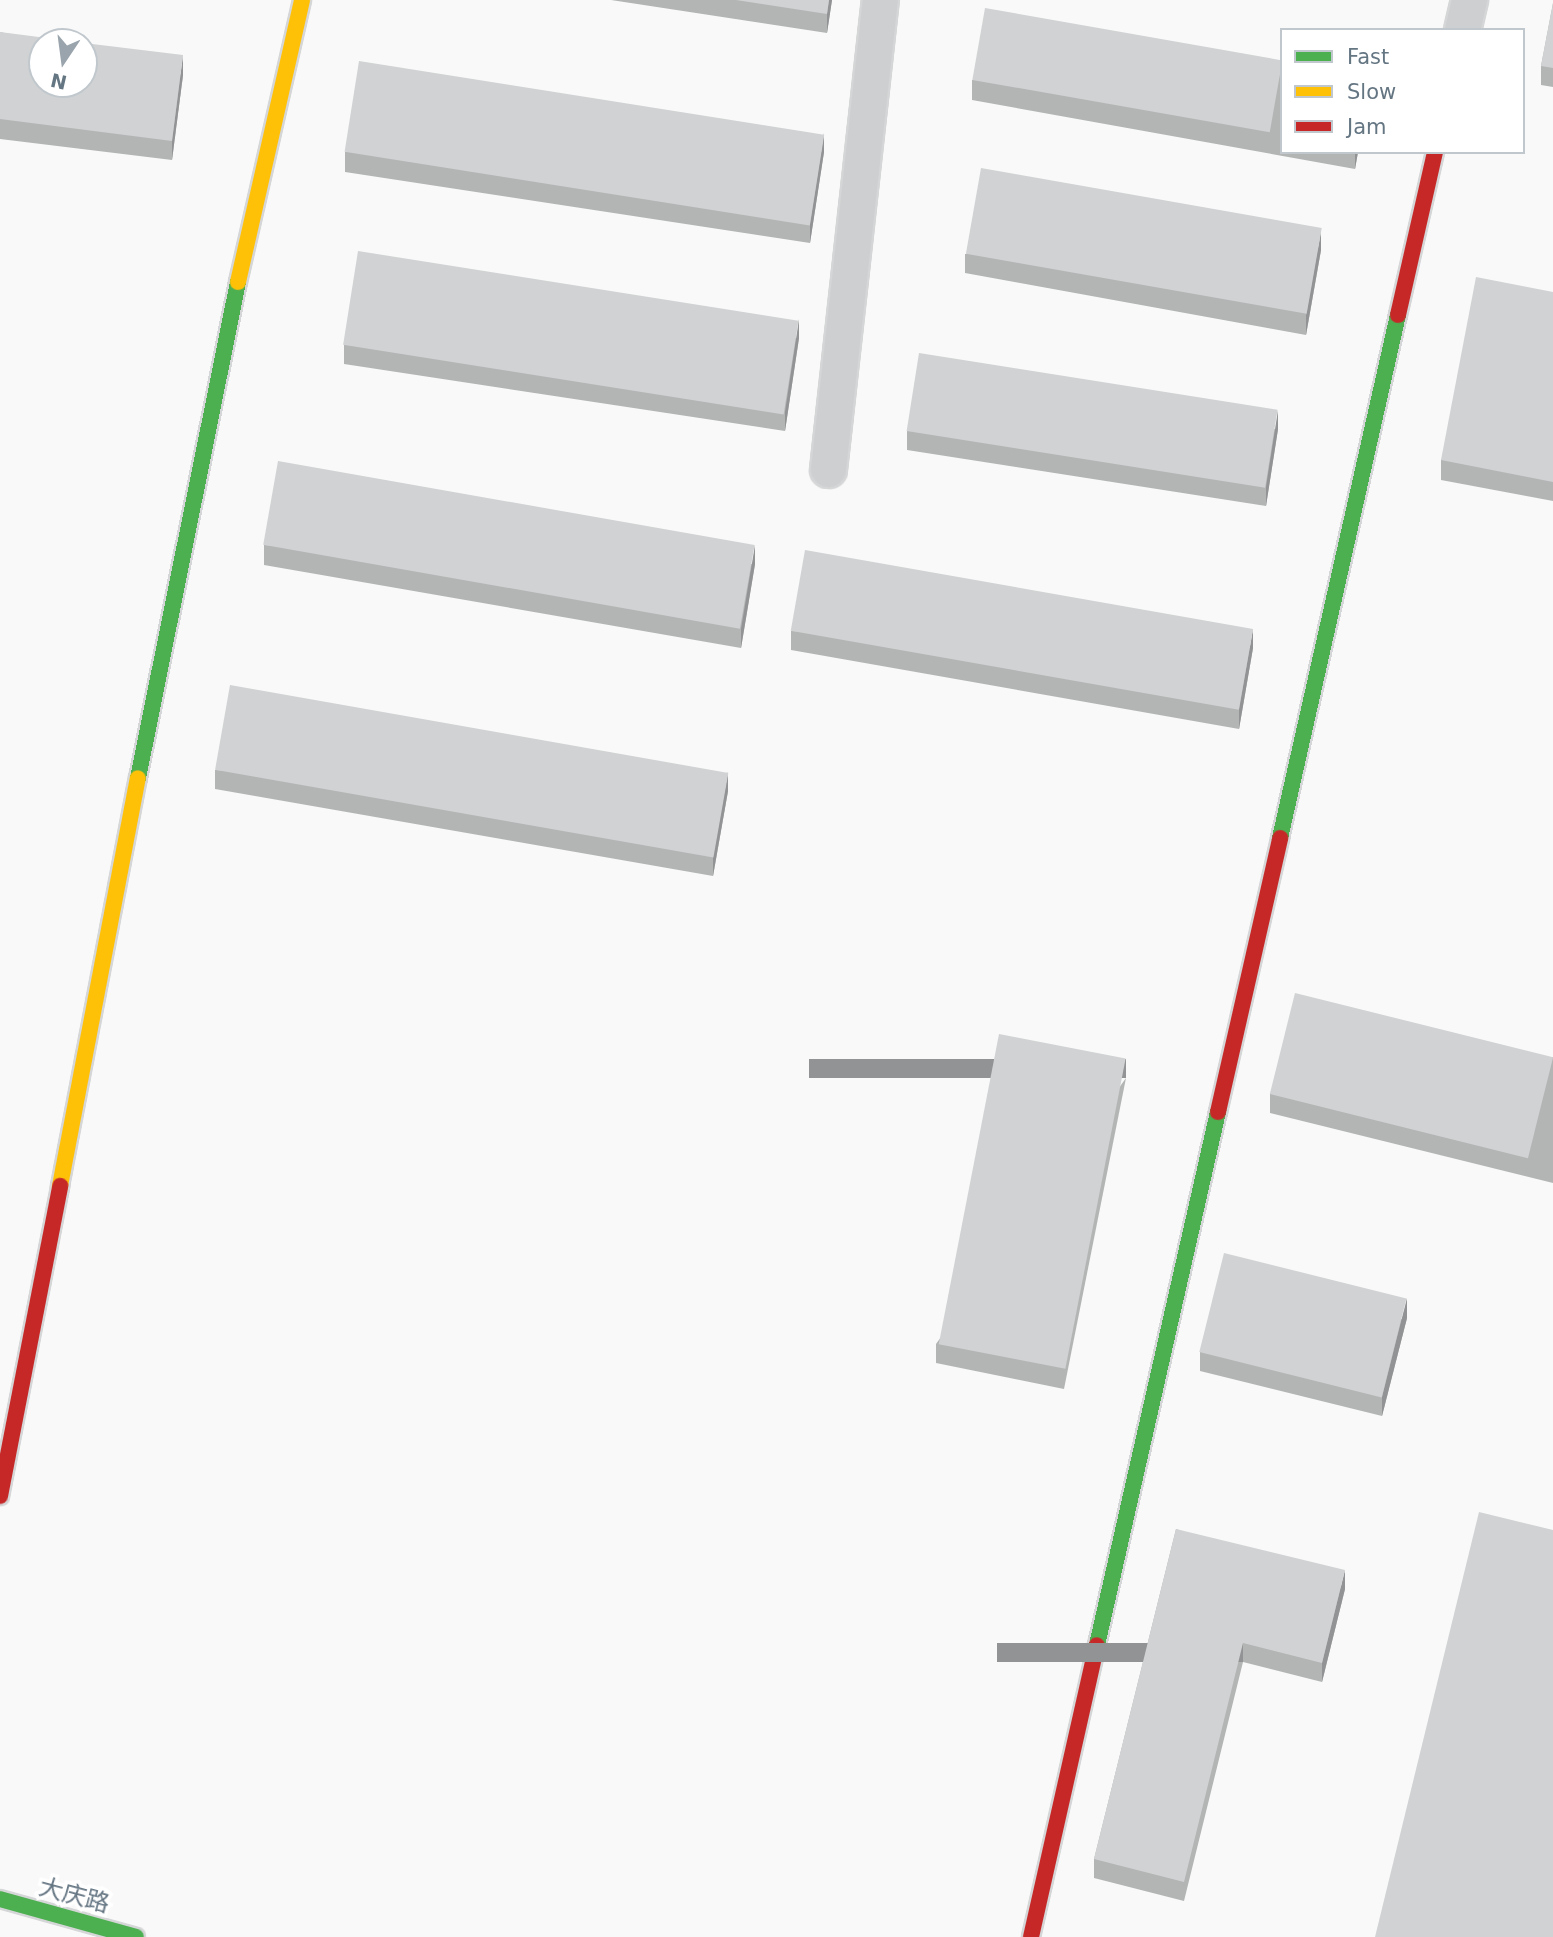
<!DOCTYPE html>
<html>
<head>
<meta charset="utf-8">
<style>
	body { margin:0 }
	#map { position:relative; width:1553px; height:1937px; overflow:hidden; background:#f9f9f9; font-family:"DejaVu Sans","Noto Sans SC",sans-serif }
	div>[style] { position:absolute }
	[style*='--x'] { left:calc(var(--x)*1px); top:calc(var(--y)*1px); width:calc(var(--w)*1px); rotate:calc(var(--a)*1deg) }
	.roads { filter:drop-shadow(2px 0 #d5d6d7) drop-shadow(-2px 0 #d5d6d7) drop-shadow(0 2px #d5d6d7) drop-shadow(0 -2px #d5d6d7) }
	.street>* { height:35px; margin:-17.5px; padding:0 17.5px; transform-origin:17.5px; border-radius:17.5px; background:#cecfd0 }
	.fast>* { height:16px; margin:-8px; padding:0 8px; transform-origin:8px; border-radius:8px; background:#4caf50 }
	.slow>* { height:16px; margin:-8px; padding:0 8px; transform-origin:8px; border-radius:8px; background:#ffc107 }
	.jam>* { height:16px; margin:-8px; padding:0 8px; transform-origin:8px; border-radius:8px; background:#c62828 }
	.wall>* { inset:0; background:#b3b5b5 }
	.shaded-wall>* { inset:0; background:#929394; transform-origin:0 0 }
	.building>* { inset:0; background:#d0d2d3; transform-origin:0 0 }
	span { translate:-50% -50%; white-space:nowrap; text-align:center; line-height:1.15; -webkit-text-stroke:7px #fff; paint-order:stroke }
	.street-label { font-size:24px; color:#657683 }
	.legend { position:absolute; left:1280px; top:28px; width:245px; height:126px; box-sizing:border-box; background:#fff; border:2px solid #c1c8cd; margin:0; padding:9px 12px; list-style:none; font-size:21px; color:#657683 }
	.legend li { display:flex; align-items:center; gap:14px; height:35px }
	.legend b { width:35px; border:2px solid #c1c8cd }
	.north { position:absolute; left:28px; top:28px; width:70px; height:70px; box-sizing:border-box; background:#fff; border:2px solid #c1c8cd; border-radius:50%; rotate:193deg; font-size:19px; font-weight:700; line-height:28px; text-align:center; color:#657683 }
	.north::after { content:''; display:block; margin:auto; width:24px; height:32px; background:#99a4ac; clip-path:polygon(50% 0,100% 100%,50% 72%,0 100%) }
</style>
</head>
<body>
<div id="map">
	<div class="roads">
		<div class="street">
			<i style="--x:1462;--y:30;--w:31;--a:-77"></i>
			<i style="--x:828;--y:469;--w:472;--a:-83.7"></i>
		</div>
		<div class="fast">
			<i style="--x:138;--y:778;--w:506;--a:-78.6"></i>
			<i style="--x:1280;--y:838;--w:536;--a:-77.29"></i>
			<i style="--x:1097;--y:1645;--w:547;--a:-77.21"></i>
			<i style="--x:0;--y:1899;--w:141;--a:15.6"></i>
		</div>
		<div class="slow">
			<i style="--x:238;--y:282;--w:289;--a:-77.2"></i>
			<i style="--x:60;--y:1186;--w:415;--a:-79.2"></i>
		</div>
		<div class="jam">
			<i style="--x:1398;--y:315;--w:167;--a:-77.2"></i>
			<i style="--x:1218;--y:1112;--w:281;--a:-77.2"></i>
			<i style="--x:0;--y:1496;--w:316;--a:-79"></i>
			<i style="--x:1031;--y:1937;--w:299;--a:-77.3"></i>
		</div>
	</div>
	<div class="wall">
		<i style="clip-path:polygon(611px 0,832px 0,827px 33px)"></i>
		<i style="clip-path:polygon(1553px 3px,1553px 87px,1541px 85px,1541px 66px)"></i>
		<i style="clip-path:polygon(0 32px,183px 75px,172px 160px,0 139px)"></i>
		<i style="clip-path:polygon(1282px 62px,1282px 152px,1358px 152px,1355px 169px,972px 100px,972px 80px)"></i>
		<i style="clip-path:polygon(345px 152px,824px 152px,810px 243px,345px 172px)"></i>
		<i style="clip-path:polygon(1321px 250px,1306px 335px,965px 273px,965px 254px)"></i>
		<i style="clip-path:polygon(1553px 292px,1553px 501px,1441px 480px,1441px 460px)"></i>
		<i style="clip-path:polygon(799px 338px,785px 431px,344px 364px,344px 345px)"></i>
		<i style="clip-path:polygon(1278px 429px,1266px 506px,907px 450px,907px 431px)"></i>
		<i style="clip-path:polygon(264px 545px,755px 564px,741px 648px,264px 565px)"></i>
		<i style="clip-path:polygon(791px 631px,1253px 648px,1239px 729px,791px 650px)"></i>
		<i style="clip-path:polygon(215px 770px,728px 791px,713px 876px,215px 789px)"></i>
		<i style="clip-path:polygon(1553px 1057px,1553px 1183px,1270px 1113px,1270px 1094px)"></i>
		<i style="clip-path:polygon(1126px 1078px,1064px 1389px,936px 1363px,936px 1344px)"></i>
		<i style="clip-path:polygon(1407px 1318px,1382px 1416px,1200px 1371px,1200px 1352px)"></i>
		<i style="clip-path:polygon(1176px 1529px,1345px 1589px,1322px 1682px,1243px 1662px,1184px 1901px,1094px 1878px,1094px 1859px)"></i>
	</div>
	<div class="shaded-wall">
		<i style="clip-path:polygon(829px 0,832px 0,827px 33px,827px 14px)"></i>
		<i style="clip-path:polygon(183px 55px,183px 75px,172px 160px,172px 141px)"></i>
		<i style="clip-path:polygon(824px 133px,824px 152px,810px 243px,810px 224px)"></i>
		<i style="clip-path:polygon(1355px 152px,1358px 152px,1355px 169px)"></i>
		<i style="clip-path:polygon(1321px 231px,1321px 250px,1306px 335px,1306px 316px)"></i>
		<i style="clip-path:polygon(799px 319px,799px 338px,785px 431px,785px 412px)"></i>
		<i style="clip-path:polygon(1278px 410px,1278px 429px,1266px 506px,1266px 487px)"></i>
		<i style="clip-path:polygon(755px 545px,755px 564px,741px 648px,741px 629px)"></i>
		<i style="clip-path:polygon(1253px 629px,1253px 648px,1239px 729px,1239px 710px)"></i>
		<i style="clip-path:polygon(728px 772px,728px 791px,713px 876px,713px 857px)"></i>
		<i style="left:1126px;top:1059px;width:19px;height:317px;rotate:90deg"></i>
		<i style="clip-path:polygon(1407px 1298px,1407px 1318px,1382px 1416px,1382px 1397px)"></i>
		<i style="clip-path:polygon(1345px 1570px,1345px 1589px,1322px 1682px,1322px 1663px)"></i>
		<i style="left:1243px;top:1643px;width:19px;height:246px;rotate:90deg"></i>
	</div>
	<div class="building">
		<i style="clip-path:polygon(736px 0,829px 0,827px 14px)"></i>
		<i style="clip-path:polygon(1553px 3px,1553px 68px,1541px 66px)"></i>
		<i style="left:985px;top:8px;width:302px;height:73px;rotate:10deg"></i>
		<i style="clip-path:polygon(0 32px,78px 42px,42px 42px,42px 84px,84px 84px,84px 43px,183px 55px,172px 141px,0 119px)"></i>
		<i style="left:359px;top:61px;width:471px;height:92px;rotate:9deg"></i>
		<i style="left:981px;top:168px;width:346px;height:87px;rotate:10deg"></i>
		<i style="left:358px;top:251px;width:446px;height:95px;rotate:9deg"></i>
		<i style="clip-path:polygon(1476px 277px,1553px 292px,1553px 482px,1441px 460px)"></i>
		<i style="left:919px;top:353px;width:363px;height:79px;rotate:9deg"></i>
		<i style="left:278px;top:461px;width:484px;height:85px;rotate:10deg"></i>
		<i style="left:805px;top:550px;width:455px;height:82px;rotate:10deg"></i>
		<i style="left:230px;top:685px;width:506px;height:86px;rotate:10deg"></i>
		<i style="left:1295px;top:993px;width:266px;height:104px;rotate:14deg"></i>
		<i style="left:999px;top:1034px;width:129px;height:316px;rotate:11deg"></i>
		<i style="left:1224px;top:1253px;width:188px;height:102px;rotate:14deg"></i>
		<i style="clip-path:polygon(1479px 1512px,1553px 1530px,1553px 1937px,1375px 1937px)"></i>
		<i style="clip-path:polygon(1176px 1529px,1345px 1570px,1322px 1663px,1243px 1643px,1184px 1882px,1094px 1859px)"></i>
	</div>
	<div class="street-label">
		<span style="left:74px;top:1896px;rotate:15deg">大庆路</span>
	</div>
	<ul class="legend">
	<li><b style="height:9px;background:#4caf50"></b>Fast</li>
	<li><b style="height:9px;background:#ffc107"></b>Slow</li>
	<li><b style="height:9px;background:#c62828"></b>Jam</li>
	</ul>
	<div class="north">N</div>
</div>
</body>
</html>
